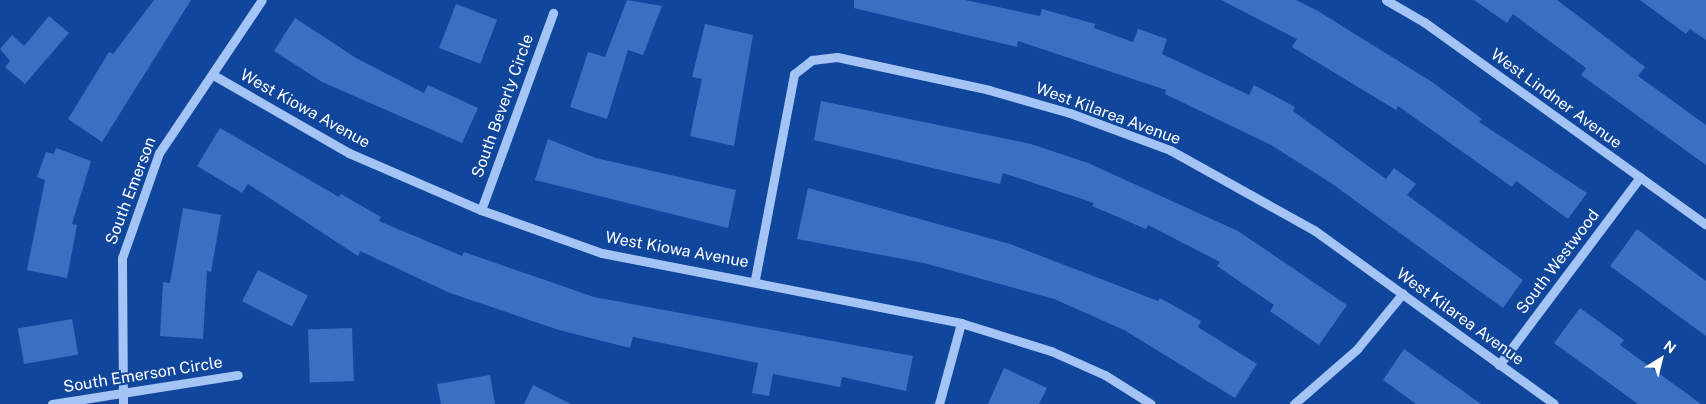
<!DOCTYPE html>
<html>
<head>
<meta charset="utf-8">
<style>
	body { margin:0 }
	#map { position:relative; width:1706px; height:404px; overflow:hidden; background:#10469b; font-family:"Public Sans",sans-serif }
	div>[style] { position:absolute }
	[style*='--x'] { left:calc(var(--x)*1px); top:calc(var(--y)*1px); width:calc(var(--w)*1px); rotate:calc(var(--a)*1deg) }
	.building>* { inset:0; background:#3970c2; transform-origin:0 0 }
	.minor>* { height:9px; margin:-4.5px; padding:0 4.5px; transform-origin:4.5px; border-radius:4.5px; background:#a3c4f5 }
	span { translate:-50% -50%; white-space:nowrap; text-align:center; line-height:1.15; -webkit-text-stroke:4px #10469b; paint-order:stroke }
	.street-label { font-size:16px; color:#fff }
	.north { position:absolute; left:1636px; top:334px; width:50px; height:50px; -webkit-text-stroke:4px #10469b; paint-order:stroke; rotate:36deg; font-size:14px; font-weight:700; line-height:20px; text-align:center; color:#fff }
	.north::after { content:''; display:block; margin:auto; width:18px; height:22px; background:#fff; clip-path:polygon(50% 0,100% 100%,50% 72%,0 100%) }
</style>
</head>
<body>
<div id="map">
	<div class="building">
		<i style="clip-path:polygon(154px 0,191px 0,102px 142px,68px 119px,109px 52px,113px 54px)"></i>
		<i style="clip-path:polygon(627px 0,662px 6px,643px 55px,628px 50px,607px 119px,570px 107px,588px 52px,605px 57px)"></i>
		<i style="clip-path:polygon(854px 0,965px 0,1040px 16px,1042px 9px,1095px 24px,1094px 28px,1133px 42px,1138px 29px,1167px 39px,1162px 54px,1249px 95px,1254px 85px,1295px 107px,1293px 111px,1386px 179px,1394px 168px,1416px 184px,1407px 195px,1523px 280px,1503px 308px,1331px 183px,1271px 145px,1165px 94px,1166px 90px,1018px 41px,1017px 47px,854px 8px)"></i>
		<i style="clip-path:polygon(1221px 0,1296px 0,1318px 11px,1432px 82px,1482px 119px,1479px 122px,1587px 193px,1568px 219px,1516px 181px,1512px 187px,1398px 106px,1396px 110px,1292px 47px,1297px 39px)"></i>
		<i style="clip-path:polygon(1474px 0,1557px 0,1645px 67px,1638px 76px,1706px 125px,1706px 165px,1581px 75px,1586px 68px,1513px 14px,1507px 23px)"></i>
		<i style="clip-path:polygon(1640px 0,1706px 0,1706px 40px,1690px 29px,1686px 34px)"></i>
		<i style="left:456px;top:4px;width:44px;height:47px;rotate:21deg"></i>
		<i style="clip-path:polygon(49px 16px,69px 33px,25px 84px,5px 67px,10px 61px,0 49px,12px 35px,24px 46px)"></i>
		<i style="clip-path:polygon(295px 18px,356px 58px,424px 93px,428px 85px,478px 108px,462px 143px,322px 82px,274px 51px)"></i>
		<i style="clip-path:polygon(705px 24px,753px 35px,734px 146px,690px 136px,702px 79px,692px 77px)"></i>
		<i style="clip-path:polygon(821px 101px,1031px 144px,1088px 163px,1238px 231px,1347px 305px,1319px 345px,1270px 311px,1274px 305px,1217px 266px,1220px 262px,1148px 225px,1146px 229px,1092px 206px,1094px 203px,1003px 173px,1000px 184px,814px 140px)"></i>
		<i style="clip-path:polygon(220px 128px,339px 197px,341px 194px,381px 217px,379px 221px,462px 256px,464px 252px,594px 297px,913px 356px,906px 391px,842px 377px,840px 387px,773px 374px,769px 396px,752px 393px,758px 363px,633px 337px,630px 348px,559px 330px,450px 293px,360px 251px,358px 256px,248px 184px,242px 193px,197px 166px)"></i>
		<i style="clip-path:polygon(548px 139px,596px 158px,736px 190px,728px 228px,535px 180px)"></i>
		<i style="clip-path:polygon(56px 148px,91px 161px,72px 224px,77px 225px,67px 278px,27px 270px,45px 180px,37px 177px,46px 152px,54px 154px)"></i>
		<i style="clip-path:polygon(808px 188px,1010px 244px,1158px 301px,1160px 298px,1201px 321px,1198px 327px,1257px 364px,1235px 398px,1124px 330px,1054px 299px,924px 263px,797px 239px)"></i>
		<i style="clip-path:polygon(183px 208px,221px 215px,211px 272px,207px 271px,203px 339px,160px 336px,163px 282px,170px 283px)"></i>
		<i style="clip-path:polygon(1637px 229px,1706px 281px,1706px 336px,1610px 266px)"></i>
		<i style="left:258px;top:270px;width:56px;height:35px;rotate:27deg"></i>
		<i style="clip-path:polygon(1580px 308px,1624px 340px,1620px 345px,1701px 404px,1638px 404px,1554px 343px)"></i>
		<i style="left:72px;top:319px;width:36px;height:55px;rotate:80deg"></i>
		<i style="left:352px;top:328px;width:53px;height:44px;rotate:88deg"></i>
		<i style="clip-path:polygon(1404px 349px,1481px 404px,1416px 404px,1383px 380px)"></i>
		<i style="clip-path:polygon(1004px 368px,1047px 388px,1039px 404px,988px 404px)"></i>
		<i style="clip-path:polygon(490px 375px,495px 404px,441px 404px,437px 384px)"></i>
		<i style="clip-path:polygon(533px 385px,571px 404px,524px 404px)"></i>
	</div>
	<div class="minor">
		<i style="--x:1386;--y:0;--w:44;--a:30.1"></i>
		<i style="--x:1424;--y:22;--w:347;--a:35.7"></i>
		<i style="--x:215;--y:76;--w:155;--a:29.9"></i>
		<i style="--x:349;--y:153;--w:144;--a:23.4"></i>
		<i style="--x:481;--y:210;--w:128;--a:19.6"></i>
		<i style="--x:602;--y:253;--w:366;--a:11"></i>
		<i style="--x:961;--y:323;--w:94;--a:17.3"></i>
		<i style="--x:1051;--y:351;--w:59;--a:24"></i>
		<i style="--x:1105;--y:375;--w:54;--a:32.2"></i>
		<i style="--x:481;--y:210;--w:210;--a:-69.9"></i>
		<i style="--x:755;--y:279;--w:209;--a:-79.2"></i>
		<i style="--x:794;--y:74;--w:23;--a:-38"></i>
		<i style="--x:812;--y:60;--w:25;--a:-7"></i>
		<i style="--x:837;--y:57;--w:156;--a:12.2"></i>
		<i style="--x:989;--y:90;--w:84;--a:15.9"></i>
		<i style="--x:1070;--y:113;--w:107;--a:20.3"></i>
		<i style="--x:1170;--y:150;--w:165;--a:29.1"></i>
		<i style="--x:1314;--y:230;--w:296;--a:35.9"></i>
		<i style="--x:1499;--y:365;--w:235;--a:-53.1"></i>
		<i style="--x:52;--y:404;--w:188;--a:-8.9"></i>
		<i style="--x:123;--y:404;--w:146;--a:-90.4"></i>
		<i style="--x:122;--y:258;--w:111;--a:-70.6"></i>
		<i style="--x:159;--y:153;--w:184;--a:-56.1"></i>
		<i style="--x:939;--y:404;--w:84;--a:-74.8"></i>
		<i style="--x:1294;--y:404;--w:84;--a:-41.1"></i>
		<i style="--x:1357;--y:349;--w:72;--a:-50.6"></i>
	</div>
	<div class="street-label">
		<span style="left:1556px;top:99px;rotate:36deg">West Lindner Avenue</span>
		<span style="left:503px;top:106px;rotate:-70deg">South Beverly Circle</span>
		<span style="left:305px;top:109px;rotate:29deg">West Kiowa Avenue</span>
		<span style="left:1108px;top:114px;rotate:20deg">West Kilarea Avenue</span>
		<span style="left:131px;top:191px;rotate:-69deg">South Emerson</span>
		<span style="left:677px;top:250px;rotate:10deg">West Kiowa Avenue</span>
		<span style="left:1558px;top:262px;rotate:-53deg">South Westwood</span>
		<span style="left:1460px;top:317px;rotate:36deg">West Kilarea Avenue</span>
		<span style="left:143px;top:375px;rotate:-9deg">South Emerson Circle</span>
	</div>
	<div class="north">N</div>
</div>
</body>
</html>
